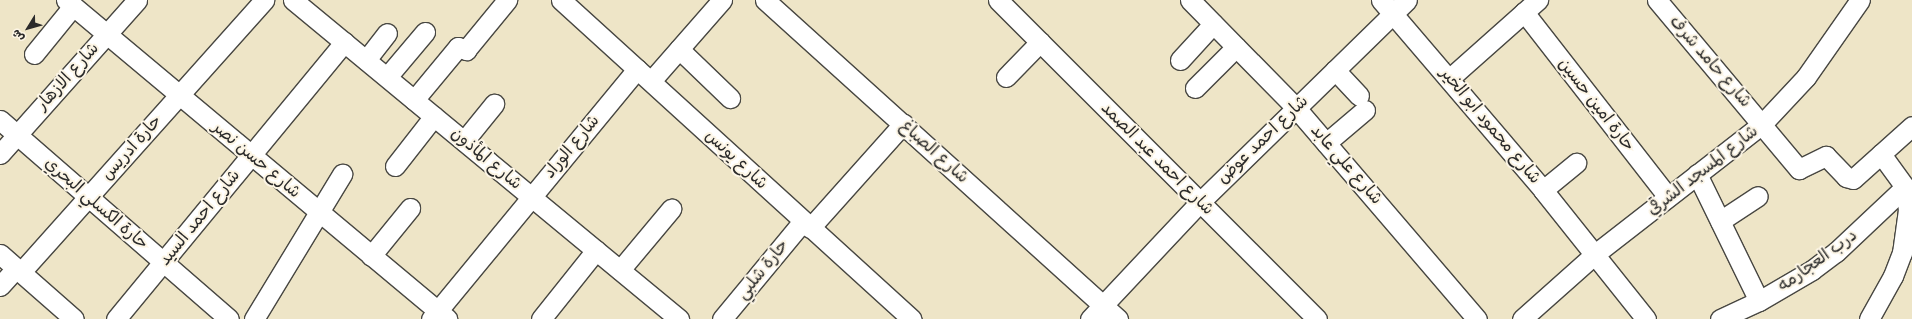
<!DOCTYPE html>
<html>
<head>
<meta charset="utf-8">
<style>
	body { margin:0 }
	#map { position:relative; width:1912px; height:319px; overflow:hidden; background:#eee5c7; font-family:"Indie Flower","Playpen Sans Arabic",sans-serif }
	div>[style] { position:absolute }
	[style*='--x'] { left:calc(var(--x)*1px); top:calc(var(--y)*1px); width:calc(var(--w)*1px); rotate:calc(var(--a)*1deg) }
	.roads { filter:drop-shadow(1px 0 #484742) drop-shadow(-1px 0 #484742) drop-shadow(0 1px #484742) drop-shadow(0 -1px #484742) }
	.minor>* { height:19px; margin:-9.5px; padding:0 9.5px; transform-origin:9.5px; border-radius:9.5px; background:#fff }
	span { translate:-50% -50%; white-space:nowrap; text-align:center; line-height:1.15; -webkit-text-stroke:4px #fcf5e5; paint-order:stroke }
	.street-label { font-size:17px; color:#2b2b2b }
	.north { position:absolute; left:8px; top:8px; width:40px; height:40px; -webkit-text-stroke:3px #fcf5e5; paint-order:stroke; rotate:233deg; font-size:11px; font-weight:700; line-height:16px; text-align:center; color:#2b2b2b }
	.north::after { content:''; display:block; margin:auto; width:14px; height:18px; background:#2b2b2b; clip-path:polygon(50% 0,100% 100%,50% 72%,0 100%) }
</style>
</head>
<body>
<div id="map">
	<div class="roads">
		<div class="minor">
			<i style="--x:66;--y:0;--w:497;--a:39.9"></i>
			<i style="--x:293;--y:0;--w:501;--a:39.57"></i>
			<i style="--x:561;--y:0;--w:474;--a:42.3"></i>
			<i style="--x:765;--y:0;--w:476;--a:42.1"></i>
			<i style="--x:998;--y:0;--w:451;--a:45"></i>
			<i style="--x:1190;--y:0;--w:151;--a:45.5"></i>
			<i style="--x:1296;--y:108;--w:278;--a:49.4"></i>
			<i style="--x:1381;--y:0;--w:250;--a:49.5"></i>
			<i style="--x:1543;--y:190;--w:165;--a:51.4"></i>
			<i style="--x:1657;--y:0;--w:221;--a:50"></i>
			<i style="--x:1799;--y:169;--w:30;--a:-26"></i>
			<i style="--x:1826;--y:156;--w:29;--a:46"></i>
			<i style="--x:1846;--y:177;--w:7;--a:16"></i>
			<i style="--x:1853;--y:179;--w:79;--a:-41.9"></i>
			<i style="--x:1524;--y:12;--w:234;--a:52.1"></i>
			<i style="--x:679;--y:49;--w:71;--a:43.9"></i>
			<i style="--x:34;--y:54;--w:62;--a:-50.9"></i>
			<i style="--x:366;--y:60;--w:34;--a:-52"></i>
			<i style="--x:1180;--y:60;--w:49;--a:-47.5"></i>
			<i style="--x:1335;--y:70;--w:35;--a:47"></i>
			<i style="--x:387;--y:77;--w:59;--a:-49.8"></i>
			<i style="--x:1006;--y:77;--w:49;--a:-45.8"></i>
			<i style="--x:1450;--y:78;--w:118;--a:-41.6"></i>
			<i style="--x:651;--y:81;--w:108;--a:-48.8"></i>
			<i style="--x:1195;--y:88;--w:58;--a:-45"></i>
			<i style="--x:414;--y:100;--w:69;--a:-50.3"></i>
			<i style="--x:458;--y:47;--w:9;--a:21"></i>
			<i style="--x:466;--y:50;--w:65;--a:-50.6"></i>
			<i style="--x:0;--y:120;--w:303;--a:41"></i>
			<i style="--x:464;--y:141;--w:48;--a:-51"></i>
			<i style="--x:1326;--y:143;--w:51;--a:-40.2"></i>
			<i style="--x:0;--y:154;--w:206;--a:-48.3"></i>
			<i style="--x:395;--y:166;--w:63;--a:-52"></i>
			<i style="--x:1697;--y:174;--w:141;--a:64"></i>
			<i style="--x:1543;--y:190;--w:43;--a:-39.3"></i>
			<i style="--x:1720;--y:221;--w:45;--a:-33.3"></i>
			<i style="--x:810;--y:228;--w:140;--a:-48.2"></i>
			<i style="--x:0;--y:254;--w:98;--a:41.3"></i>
			<i style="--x:371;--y:256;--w:62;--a:-50.9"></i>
			<i style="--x:620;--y:270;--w:80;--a:-50.1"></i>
			<i style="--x:21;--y:272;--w:365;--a:-48.2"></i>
			<i style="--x:0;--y:286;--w:24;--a:-48"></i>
			<i style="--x:116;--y:319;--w:359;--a:-50.5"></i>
			<i style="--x:254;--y:319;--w:170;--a:-58.7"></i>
			<i style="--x:431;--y:319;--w:324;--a:-50.5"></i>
			<i style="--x:541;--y:319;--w:88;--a:-51.4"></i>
			<i style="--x:722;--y:319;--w:127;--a:-50.4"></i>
			<i style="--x:1090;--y:319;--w:161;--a:-46.8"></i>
			<i style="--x:1200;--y:202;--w:289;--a:-44.3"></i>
			<i style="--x:1522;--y:319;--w:98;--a:-41.7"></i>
			<i style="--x:1595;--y:254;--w:213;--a:-37.9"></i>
			<i style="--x:1763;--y:123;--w:63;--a:-46.9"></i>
			<i style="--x:1806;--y:77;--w:94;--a:-55"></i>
			<i style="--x:1720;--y:319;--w:43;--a:-24.8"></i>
			<i style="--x:1759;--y:301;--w:61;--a:-30.3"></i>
			<i style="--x:1812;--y:270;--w:30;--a:-37"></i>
			<i style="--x:1836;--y:252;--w:95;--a:-43.3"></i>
			<i style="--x:1869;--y:319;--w:49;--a:-60.8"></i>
			<i style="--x:1893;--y:276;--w:25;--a:-69"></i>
			<i style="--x:1902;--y:253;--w:43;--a:-82.1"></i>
			<i style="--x:1908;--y:210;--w:23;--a:-97"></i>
			<i style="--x:1905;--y:187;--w:41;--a:-126"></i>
		</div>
	</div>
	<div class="street-label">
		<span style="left:1710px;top:62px;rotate:49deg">شارع حامد شرف</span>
		<span style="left:68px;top:77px;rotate:-48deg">شارع الازهار</span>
		<span style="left:1596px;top:105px;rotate:52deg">حارة امين حسين</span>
		<span style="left:1490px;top:126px;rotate:50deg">شارع محمود ابو الخير</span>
		<span style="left:1263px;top:140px;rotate:-44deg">شارع احمد عوض</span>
		<span style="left:572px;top:147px;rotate:-50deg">شارع الوراد</span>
		<span style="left:132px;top:148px;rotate:-48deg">حارة ادريس</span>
		<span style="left:934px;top:152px;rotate:42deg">شارع الصباغ</span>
		<span style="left:486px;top:159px;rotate:40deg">شارع المأذون</span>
		<span style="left:1157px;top:159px;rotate:45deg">شارع احمد عبد الصمد</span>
		<span style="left:256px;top:160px;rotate:40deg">شارع حسن نصر</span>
		<span style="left:736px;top:160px;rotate:43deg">شارع يونس</span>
		<span style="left:1346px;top:165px;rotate:49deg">شارع علي عابد</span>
		<span style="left:1703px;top:171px;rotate:-38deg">شارع المسجد الشرقي</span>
		<span style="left:96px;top:204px;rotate:41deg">حارة الكسلي البحري</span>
		<span style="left:200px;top:218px;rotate:-51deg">شارع احمد السيد</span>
		<span style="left:1818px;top:261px;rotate:-36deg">درب العجارمه</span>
		<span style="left:763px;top:270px;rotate:-51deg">حارة شلبي</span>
	</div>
	<div class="north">ش</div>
</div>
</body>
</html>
